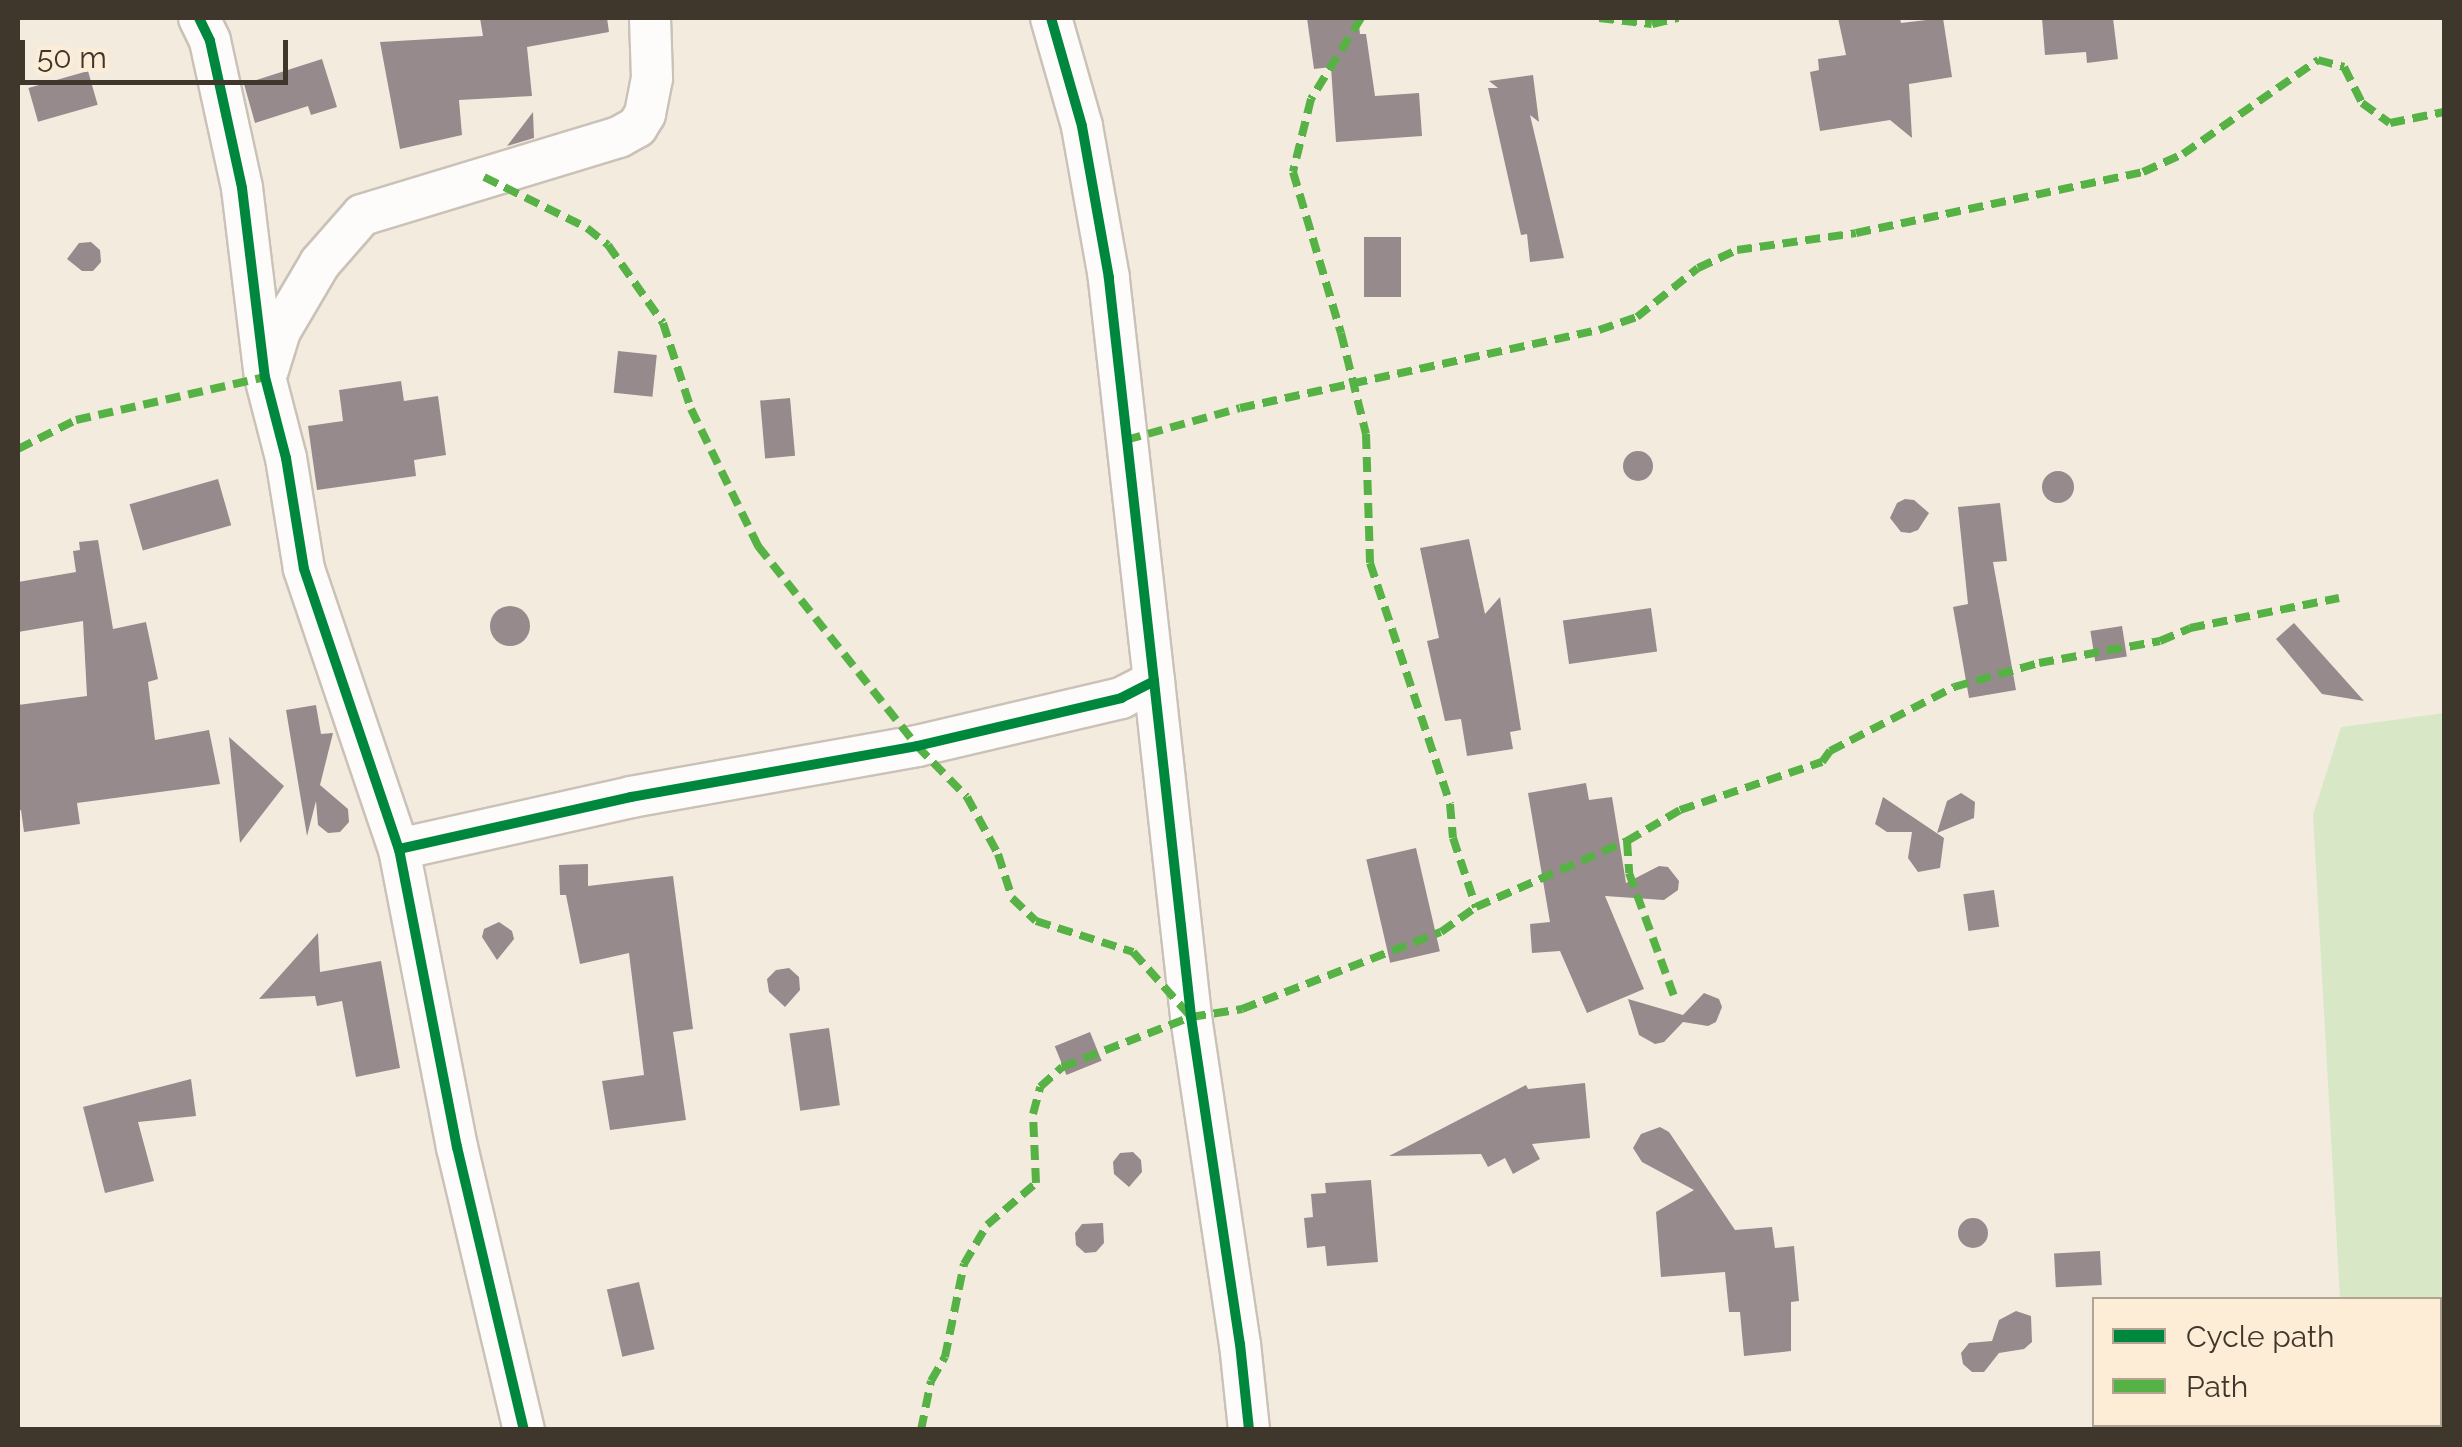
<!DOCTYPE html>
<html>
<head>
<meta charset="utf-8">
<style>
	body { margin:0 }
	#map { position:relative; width:2462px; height:1447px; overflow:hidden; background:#f4ebdf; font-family:Raleway,sans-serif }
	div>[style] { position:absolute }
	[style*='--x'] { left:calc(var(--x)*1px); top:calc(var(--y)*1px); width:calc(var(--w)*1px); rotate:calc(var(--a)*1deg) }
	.green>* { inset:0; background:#d8e8c6 }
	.building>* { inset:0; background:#968a8c; transform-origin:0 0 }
	.round { border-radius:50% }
	.roads { filter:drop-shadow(2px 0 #cac2b8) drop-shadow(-2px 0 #cac2b8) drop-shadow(0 2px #cac2b8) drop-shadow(0 -2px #cac2b8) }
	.minor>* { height:40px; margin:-20px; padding:0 20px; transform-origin:20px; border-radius:20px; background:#fdfcfa }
	.quiet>* { height:8px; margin-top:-4px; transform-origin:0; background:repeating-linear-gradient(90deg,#57b246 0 15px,transparent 0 23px) }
	.cycleway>* { height:10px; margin:-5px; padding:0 5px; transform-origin:5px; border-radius:5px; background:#00873e }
	span { translate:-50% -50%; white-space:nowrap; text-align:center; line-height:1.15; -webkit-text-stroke:10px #fdecd6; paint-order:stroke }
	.frame { position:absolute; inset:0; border:20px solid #3f372c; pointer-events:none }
	.legend { position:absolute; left:2092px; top:1297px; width:350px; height:130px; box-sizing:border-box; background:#fdecd6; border:2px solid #b1a492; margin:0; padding:12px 18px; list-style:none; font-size:30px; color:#3f372c }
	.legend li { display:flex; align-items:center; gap:20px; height:50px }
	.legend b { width:50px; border:2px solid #b1a492 }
	.scale { position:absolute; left:20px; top:40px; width:268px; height:45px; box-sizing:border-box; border:5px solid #3f372c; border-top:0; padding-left:12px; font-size:30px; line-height:35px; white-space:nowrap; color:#3f372c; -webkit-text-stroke:8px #fdecd6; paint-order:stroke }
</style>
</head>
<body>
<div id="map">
	<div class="green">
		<i style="clip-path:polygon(2444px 713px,2444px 1429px,2347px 1429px,2347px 1425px,2440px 1424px,2440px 1300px,2340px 1299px,2313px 815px,2341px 727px)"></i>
	</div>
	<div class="building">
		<i style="clip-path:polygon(480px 18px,607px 18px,609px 32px,527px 47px,532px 96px,459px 100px,462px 135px,400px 149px,380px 42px,483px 36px)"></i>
		<i style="clip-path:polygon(1307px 18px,1358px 18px,1360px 34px,1366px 34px,1375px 96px,1419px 93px,1422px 136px,1336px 142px,1331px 67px,1314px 69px)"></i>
		<i style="clip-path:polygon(1838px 18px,1900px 18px,1901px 23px,1943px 18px,1952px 77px,1909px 84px,1912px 138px,1890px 120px,1820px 131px,1810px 72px,1819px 70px,1818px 59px,1846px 55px)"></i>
		<i style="clip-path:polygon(2042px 18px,2113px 18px,2118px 59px,2087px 63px,2086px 52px,2045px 55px)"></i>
		<i style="clip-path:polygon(322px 59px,337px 107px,311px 115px,308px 106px,255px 123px,244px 84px)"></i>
		<i style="left:88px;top:71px;width:35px;height:62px;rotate:74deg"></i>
		<i style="clip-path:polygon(1533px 75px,1539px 122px,1530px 115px,1564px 258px,1530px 262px,1527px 234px,1521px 235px,1488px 88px,1498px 88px,1489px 81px)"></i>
		<i style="clip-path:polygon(533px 112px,534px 138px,507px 146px)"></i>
		<i style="left:1364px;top:237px;width:37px;height:60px"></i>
		<i style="clip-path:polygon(91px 242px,100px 250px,101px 262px,93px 271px,82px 271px,67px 259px,79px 243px)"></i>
		<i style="left:618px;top:351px;width:39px;height:42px;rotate:6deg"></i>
		<i style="clip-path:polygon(401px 381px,404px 401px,438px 396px,446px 455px,414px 460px,416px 476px,317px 490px,308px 426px,343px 421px,339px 390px)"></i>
		<i style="left:790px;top:398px;width:58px;height:30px;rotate:85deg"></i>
		<i class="round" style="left:1623px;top:451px;width:30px;height:30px"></i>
		<i class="round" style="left:2042px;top:471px;width:32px;height:32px"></i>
		<i style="left:218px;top:479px;width:48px;height:92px;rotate:74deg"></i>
		<i style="clip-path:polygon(1905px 499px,1914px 500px,1929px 513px,1918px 530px,1910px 533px,1901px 532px,1890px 518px,1897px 503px)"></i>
		<i style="clip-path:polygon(2000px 503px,2007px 561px,1993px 562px,2016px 690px,1969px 698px,1953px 607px,1968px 604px,1958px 507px)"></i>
		<i style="clip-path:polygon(1469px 539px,1485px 614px,1500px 597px,1521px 730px,1510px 732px,1513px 749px,1467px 756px,1461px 719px,1445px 721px,1427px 641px,1439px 638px,1420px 548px)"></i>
		<i style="clip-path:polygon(98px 540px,113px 629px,146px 622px,158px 679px,148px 682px,155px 740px,209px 730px,220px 784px,77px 803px,80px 824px,24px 832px,21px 810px,18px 811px,18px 705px,87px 696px,83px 621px,18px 632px,18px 582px,76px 572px,73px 551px,80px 550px,79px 542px)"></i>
		<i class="round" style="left:490px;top:606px;width:40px;height:40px"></i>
		<i style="left:1651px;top:608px;width:44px;height:89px;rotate:82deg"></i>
		<i style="clip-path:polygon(2294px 623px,2364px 701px,2322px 694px,2276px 639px)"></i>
		<i style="left:2122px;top:626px;width:31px;height:32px;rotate:81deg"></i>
		<i style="clip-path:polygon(316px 705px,321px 734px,333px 733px,320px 785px,348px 809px,349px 822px,340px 832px,328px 833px,318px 825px,316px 801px,307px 836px,286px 710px)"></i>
		<i style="clip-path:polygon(229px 737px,284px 786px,240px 843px)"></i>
		<i style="clip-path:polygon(1586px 783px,1589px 800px,1612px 797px,1626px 883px,1659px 866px,1668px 867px,1679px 881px,1678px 890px,1664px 900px,1605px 896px,1644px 989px,1587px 1013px,1560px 951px,1532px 953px,1530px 924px,1550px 922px,1528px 793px)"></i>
		<i style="clip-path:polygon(1961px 793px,1975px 802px,1974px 818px,1937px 833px,1947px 801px)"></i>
		<i style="clip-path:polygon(1883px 797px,1944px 838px,1940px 868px,1918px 872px,1908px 858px,1912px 832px,1887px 832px,1875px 824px)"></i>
		<i style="left:1416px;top:848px;width:106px;height:51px;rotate:77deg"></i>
		<i style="clip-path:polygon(588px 864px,588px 886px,673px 876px,693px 1029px,673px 1032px,686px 1120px,610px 1130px,602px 1081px,644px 1075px,629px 953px,580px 964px,566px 895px,560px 895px,559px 865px)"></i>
		<i style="left:1994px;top:890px;width:37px;height:31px;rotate:82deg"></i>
		<i style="clip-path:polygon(499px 922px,512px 931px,514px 939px,497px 960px,482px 937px,484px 929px)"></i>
		<i style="clip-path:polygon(318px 933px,320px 972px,381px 961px,400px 1068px,356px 1077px,342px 1001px,317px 1006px,315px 996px,259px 999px)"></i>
		<i style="clip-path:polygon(789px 968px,799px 977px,800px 990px,785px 1007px,769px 992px,767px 979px,776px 970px)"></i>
		<i style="clip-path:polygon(1704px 993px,1719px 999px,1722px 1007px,1716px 1022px,1708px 1026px,1683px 1022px,1664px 1042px,1655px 1044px,1639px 1035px,1628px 999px,1683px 1015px)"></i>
		<i style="left:829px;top:1028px;width:78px;height:40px;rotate:82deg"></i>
		<i style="left:1090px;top:1032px;width:31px;height:38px;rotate:68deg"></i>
		<i style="clip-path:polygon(191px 1079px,196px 1116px,138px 1122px,154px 1181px,105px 1193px,83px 1107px)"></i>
		<i style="clip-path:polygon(1585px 1083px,1590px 1138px,1532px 1144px,1540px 1159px,1513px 1174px,1505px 1158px,1488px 1167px,1481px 1154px,1389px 1156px,1526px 1085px,1528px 1089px)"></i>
		<i style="clip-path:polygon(1660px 1127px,1669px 1132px,1735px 1230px,1772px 1227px,1775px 1248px,1794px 1246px,1799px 1301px,1791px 1302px,1791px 1351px,1744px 1356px,1740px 1312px,1729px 1312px,1725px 1272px,1661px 1277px,1656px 1212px,1694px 1190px,1642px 1162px,1633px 1148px,1641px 1134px)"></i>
		<i style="clip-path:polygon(1133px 1152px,1141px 1160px,1142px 1172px,1129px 1187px,1114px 1174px,1113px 1162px,1120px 1153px)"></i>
		<i style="clip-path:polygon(1371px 1180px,1378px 1262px,1327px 1266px,1325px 1246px,1307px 1248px,1304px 1218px,1313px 1217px,1311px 1194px,1326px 1193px,1325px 1183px)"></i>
		<i class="round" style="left:1958px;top:1218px;width:30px;height:30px"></i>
		<i style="clip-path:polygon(1103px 1223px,1104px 1243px,1096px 1252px,1085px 1253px,1076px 1245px,1075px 1233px,1082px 1224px)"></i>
		<i style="left:2100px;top:1251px;width:34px;height:46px;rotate:87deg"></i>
		<i style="left:639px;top:1282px;width:69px;height:33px;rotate:77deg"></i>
		<i style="clip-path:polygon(2016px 1311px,2031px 1316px,2032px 1342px,2024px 1349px,1999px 1353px,1984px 1372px,1972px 1372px,1963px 1364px,1961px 1353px,1969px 1343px,1992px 1341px,1999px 1320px)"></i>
	</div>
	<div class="roads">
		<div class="minor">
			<i style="--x:199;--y:18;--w:25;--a:64"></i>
			<i style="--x:210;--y:41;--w:150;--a:77.7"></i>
			<i style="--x:242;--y:188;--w:190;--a:83.1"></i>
			<i style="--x:265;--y:377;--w:84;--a:75.5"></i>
			<i style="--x:286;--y:458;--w:112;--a:80.8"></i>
			<i style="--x:304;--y:569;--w:296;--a:71.3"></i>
			<i style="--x:399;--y:849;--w:304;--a:79"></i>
			<i style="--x:457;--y:1147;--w:291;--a:76.7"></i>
			<i style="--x:268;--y:370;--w:41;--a:-72.9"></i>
			<i style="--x:280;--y:331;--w:79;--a:-59.5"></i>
			<i style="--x:320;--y:263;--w:64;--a:-48.8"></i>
			<i style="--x:362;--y:215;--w:269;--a:-16.9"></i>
			<i style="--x:619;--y:137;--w:21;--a:-29"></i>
			<i style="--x:637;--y:127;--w:15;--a:-58"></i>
			<i style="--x:645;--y:114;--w:37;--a:-79"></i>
			<i style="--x:652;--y:78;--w:60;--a:-91.9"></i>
			<i style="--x:1154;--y:681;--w:338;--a:83.7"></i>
			<i style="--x:1191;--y:1017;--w:331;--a:81.5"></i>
			<i style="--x:1240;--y:1344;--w:86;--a:84"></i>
			<i style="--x:399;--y:849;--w:238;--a:-12.6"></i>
			<i style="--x:631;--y:797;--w:291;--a:-10.1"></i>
			<i style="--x:917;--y:746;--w:210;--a:-13.2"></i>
			<i style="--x:1121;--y:698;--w:37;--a:-27"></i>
			<i style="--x:1154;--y:681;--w:406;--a:-96.4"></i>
			<i style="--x:1109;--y:278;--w:154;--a:-100.1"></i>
			<i style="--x:1082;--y:126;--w:112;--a:-106"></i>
		</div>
	</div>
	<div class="quiet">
		<i style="--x:1361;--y:18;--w:95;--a:121.7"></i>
		<i style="--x:1311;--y:99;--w:75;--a:103.9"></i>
		<i style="--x:1293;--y:172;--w:168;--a:73.4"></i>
		<i style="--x:1341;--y:333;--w:104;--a:76.1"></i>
		<i style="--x:1366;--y:434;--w:129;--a:88.2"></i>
		<i style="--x:1370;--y:563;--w:254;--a:71.6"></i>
		<i style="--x:1450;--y:804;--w:34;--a:85"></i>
		<i style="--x:1453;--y:838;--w:73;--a:71.6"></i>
		<i style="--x:1599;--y:18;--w:53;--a:6.5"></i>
		<i style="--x:1652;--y:24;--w:27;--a:-13"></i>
		<i style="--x:484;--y:177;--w:115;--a:26.3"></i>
		<i style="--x:587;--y:228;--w:27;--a:39"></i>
		<i style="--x:608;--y:245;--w:95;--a:54.8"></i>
		<i style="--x:663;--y:323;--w:90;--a:72"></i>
		<i style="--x:691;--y:409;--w:153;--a:63.9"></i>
		<i style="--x:758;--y:546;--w:256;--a:51.5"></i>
		<i style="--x:917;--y:746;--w:71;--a:45.6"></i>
		<i style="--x:967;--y:797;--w:65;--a:61.5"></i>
		<i style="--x:998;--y:854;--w:46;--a:72.3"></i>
		<i style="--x:1012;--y:898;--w:33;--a:44"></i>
		<i style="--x:1036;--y:921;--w:102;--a:17.7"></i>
		<i style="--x:1133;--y:952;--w:86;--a:48.3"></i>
		<i style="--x:1126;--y:440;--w:118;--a:-15.7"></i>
		<i style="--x:1240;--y:408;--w:367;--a:-12.3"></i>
		<i style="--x:1599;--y:330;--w:40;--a:-18.9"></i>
		<i style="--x:1637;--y:317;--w:78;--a:-38.8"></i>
		<i style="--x:1698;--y:268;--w:43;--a:-24.8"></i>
		<i style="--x:1737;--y:250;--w:120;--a:-8.1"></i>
		<i style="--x:1856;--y:233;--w:293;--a:-12"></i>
		<i style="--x:2143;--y:172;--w:44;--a:-24.2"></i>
		<i style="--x:2183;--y:154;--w:165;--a:-34.8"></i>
		<i style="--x:2318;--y:60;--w:27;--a:15"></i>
		<i style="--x:2344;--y:67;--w:40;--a:63.4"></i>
		<i style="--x:2362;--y:103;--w:34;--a:36"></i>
		<i style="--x:2390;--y:123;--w:55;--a:-11.5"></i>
		<i style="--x:18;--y:449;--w:65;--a:-26.6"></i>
		<i style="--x:76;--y:420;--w:194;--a:-12.8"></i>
		<i style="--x:1627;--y:841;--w:61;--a:-30.3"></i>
		<i style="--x:1680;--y:810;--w:150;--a:-18.7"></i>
		<i style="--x:1822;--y:762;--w:14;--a:-54"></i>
		<i style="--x:1830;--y:751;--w:140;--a:-27.3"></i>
		<i style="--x:1954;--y:687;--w:88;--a:-15.8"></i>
		<i style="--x:2039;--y:663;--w:123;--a:-10.3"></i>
		<i style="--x:2160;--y:641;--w:33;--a:-23"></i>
		<i style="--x:2190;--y:628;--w:152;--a:-11.4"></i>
		<i style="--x:921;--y:1430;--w:50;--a:-78.5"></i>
		<i style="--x:931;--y:1381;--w:28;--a:-60"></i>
		<i style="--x:945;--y:1357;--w:95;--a:-78.5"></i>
		<i style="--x:964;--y:1264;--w:45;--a:-59.5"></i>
		<i style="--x:987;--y:1225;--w:65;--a:-40.6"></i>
		<i style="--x:1036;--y:1183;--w:69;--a:-92.5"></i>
		<i style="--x:1033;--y:1114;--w:28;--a:-75"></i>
		<i style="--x:1040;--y:1087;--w:30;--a:-42"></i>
		<i style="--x:1062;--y:1067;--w:138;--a:-21.2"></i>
		<i style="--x:1191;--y:1017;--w:52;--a:-8.9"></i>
		<i style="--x:1242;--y:1009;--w:213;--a:-21.2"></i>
		<i style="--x:1441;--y:932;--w:43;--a:-35.5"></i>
		<i style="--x:1476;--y:907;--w:165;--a:-23.6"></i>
		<i style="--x:1627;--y:841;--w:32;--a:86"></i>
		<i style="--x:1629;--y:873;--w:134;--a:69.9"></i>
	</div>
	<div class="cycleway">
		<i style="--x:199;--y:18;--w:25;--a:64"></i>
		<i style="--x:210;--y:41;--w:150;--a:77.7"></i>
		<i style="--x:242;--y:188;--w:190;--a:83.1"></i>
		<i style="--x:265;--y:377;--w:84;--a:75.5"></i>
		<i style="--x:286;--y:458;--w:112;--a:80.8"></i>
		<i style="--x:304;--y:569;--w:296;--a:71.3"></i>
		<i style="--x:399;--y:849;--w:304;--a:79"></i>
		<i style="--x:457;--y:1147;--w:291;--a:76.7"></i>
		<i style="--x:1154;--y:681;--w:338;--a:83.7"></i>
		<i style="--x:1191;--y:1017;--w:331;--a:81.5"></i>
		<i style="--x:1240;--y:1344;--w:86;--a:84"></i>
		<i style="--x:399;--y:849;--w:238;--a:-12.6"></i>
		<i style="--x:631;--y:797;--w:291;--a:-10.1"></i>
		<i style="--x:917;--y:746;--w:210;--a:-13.2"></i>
		<i style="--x:1121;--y:698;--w:37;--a:-27"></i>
		<i style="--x:1154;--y:681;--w:406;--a:-96.4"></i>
		<i style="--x:1109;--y:278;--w:154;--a:-100.1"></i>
		<i style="--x:1082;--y:126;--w:112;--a:-106"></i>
	</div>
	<div class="frame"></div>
	<ul class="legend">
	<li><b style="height:12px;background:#00873e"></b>Cycle path</li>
	<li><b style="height:12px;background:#57b246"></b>Path</li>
	</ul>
	<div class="scale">50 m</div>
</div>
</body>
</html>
